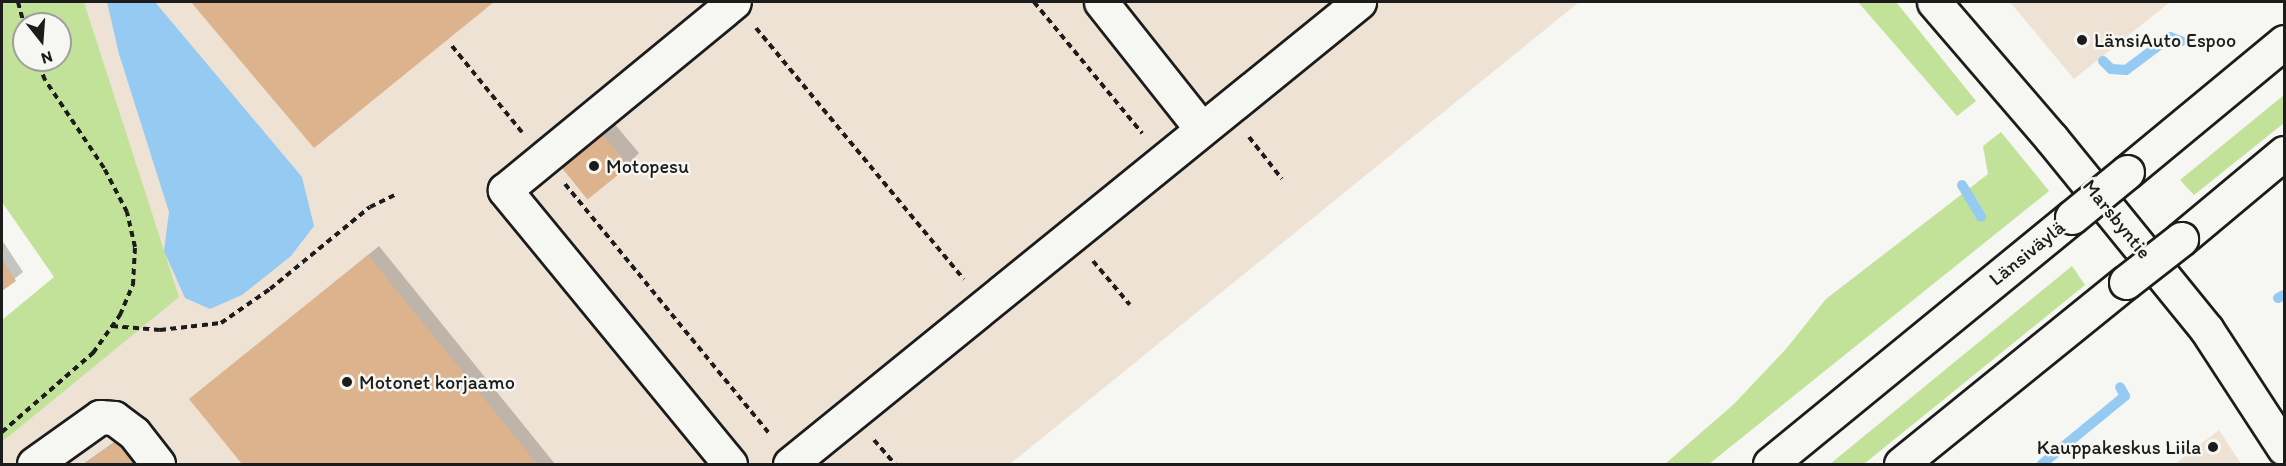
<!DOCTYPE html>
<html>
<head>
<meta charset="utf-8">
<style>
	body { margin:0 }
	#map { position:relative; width:2286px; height:466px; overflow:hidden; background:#f6f6f2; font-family:Itim,sans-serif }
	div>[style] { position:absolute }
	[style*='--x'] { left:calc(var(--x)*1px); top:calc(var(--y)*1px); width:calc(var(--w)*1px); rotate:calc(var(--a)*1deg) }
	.built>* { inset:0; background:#eee2d4 }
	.green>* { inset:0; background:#c2e199 }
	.water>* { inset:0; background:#95cbf3 }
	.shadow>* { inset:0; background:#0003 }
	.stream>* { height:10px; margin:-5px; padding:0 5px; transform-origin:5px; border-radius:5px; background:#95cbf3 }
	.building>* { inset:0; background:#dcb38d; transform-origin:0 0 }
	.path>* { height:4px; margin-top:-2px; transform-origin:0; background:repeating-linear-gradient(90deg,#1c1c1c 0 6px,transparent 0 10.5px) }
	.roads { filter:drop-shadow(2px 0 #1c1c1c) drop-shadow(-2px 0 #1c1c1c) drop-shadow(0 2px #1c1c1c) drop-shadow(0 -2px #1c1c1c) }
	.minor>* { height:33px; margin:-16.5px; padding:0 16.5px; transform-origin:16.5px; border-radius:16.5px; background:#f6f6f2 }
	.major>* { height:33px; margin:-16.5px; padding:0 16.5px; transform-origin:16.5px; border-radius:16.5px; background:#f6f6f2 }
	.highway>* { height:33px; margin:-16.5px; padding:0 16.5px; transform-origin:16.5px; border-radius:16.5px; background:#f6f6f2 }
	.bridges { filter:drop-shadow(2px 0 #1c1c1c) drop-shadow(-2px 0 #1c1c1c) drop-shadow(0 2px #1c1c1c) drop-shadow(0 -2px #1c1c1c) }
	.highway-bridge>* { height:33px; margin:-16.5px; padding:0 16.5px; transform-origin:16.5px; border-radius:16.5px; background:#f6f6f2 }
	.dots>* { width:16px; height:16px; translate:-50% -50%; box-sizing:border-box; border:3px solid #f6f6f2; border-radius:50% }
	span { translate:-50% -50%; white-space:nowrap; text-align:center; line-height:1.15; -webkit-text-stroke:5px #f6f6f2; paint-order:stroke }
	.poi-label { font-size:20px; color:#1c1c1c }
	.left { translate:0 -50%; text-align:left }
	.right { translate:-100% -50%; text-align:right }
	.street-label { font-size:20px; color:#1c1c1c }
	.frame { position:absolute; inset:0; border:3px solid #1c1c1c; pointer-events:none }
	.north { position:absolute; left:12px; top:12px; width:60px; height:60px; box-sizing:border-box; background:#f6f6f2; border:2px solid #9f9f9c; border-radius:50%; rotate:163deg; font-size:16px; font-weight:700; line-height:24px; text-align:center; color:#1c1c1c }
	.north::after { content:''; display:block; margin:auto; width:21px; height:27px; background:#1c1c1c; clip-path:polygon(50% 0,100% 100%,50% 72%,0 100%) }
</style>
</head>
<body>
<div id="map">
	<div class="built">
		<i style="clip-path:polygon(84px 2px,1579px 2px,1010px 464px,2px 464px,2px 442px,178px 297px)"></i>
		<i style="clip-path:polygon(2010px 2px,2170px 2px,2074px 79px)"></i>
		<i style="clip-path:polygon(2219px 430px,2241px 464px,2175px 464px)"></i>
	</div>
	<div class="green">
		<i style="clip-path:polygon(evenodd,2px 2px,84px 2px,179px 297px,2px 442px,2px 320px,54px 277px,2px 202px,2px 2px,24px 24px,60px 24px,60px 60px,24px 60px,24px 24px)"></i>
		<i style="clip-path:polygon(1858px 2px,1896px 2px,1976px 101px,1957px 116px)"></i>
		<i style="clip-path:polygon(2284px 95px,2284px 123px,2194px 195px,2180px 180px)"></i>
		<i style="clip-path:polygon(2001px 132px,2049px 191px,1709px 464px,1665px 464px,1734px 404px,1786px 349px,1826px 299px,1988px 174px,1983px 146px)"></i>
		<i style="clip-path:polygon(2072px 266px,2085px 285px,1864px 464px,1830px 464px)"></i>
	</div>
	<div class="water">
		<i style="clip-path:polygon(107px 2px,155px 2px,302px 177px,314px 226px,291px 256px,242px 295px,210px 309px,185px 298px,164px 251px,169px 212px,119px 54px)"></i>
	</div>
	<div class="shadow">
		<i style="clip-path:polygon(193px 2px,491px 2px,314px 145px)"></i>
		<i style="clip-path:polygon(613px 122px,639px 153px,628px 165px,562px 166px)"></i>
		<i style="clip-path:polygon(2px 240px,23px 272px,2px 289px)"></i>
		<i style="clip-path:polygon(379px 246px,555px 464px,244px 464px,191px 399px)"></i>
		<i style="clip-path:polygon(131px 430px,156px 464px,83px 464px)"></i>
	</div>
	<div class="stream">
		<i style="--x:2103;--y:61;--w:11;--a:45"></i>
		<i style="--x:2111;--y:69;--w:15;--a:4"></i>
		<i style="--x:2126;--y:70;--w:55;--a:-36.9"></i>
		<i style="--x:2170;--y:37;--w:12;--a:20"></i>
		<i style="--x:1962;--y:185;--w:37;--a:59"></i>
		<i style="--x:2278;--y:298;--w:7;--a:-27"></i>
		<i style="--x:2042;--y:464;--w:107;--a:-39.3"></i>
		<i style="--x:2125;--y:396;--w:10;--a:-119"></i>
	</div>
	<div class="building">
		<i style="clip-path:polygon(191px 2px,494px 2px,314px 148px)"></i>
		<i style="left:601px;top:132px;width:44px;height:53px;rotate:51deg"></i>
		<i style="clip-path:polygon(368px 255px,537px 464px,242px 464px,189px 399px)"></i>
		<i style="clip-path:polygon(2px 259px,16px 281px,2px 291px)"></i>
		<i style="clip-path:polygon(118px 440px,136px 464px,85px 464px)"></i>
	</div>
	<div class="path">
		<i style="--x:18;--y:2;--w:23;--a:75"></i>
		<i style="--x:1034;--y:2;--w:170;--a:50.5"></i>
		<i style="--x:756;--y:28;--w:326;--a:50.4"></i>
		<i style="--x:452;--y:46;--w:111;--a:50.9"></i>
		<i style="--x:1249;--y:137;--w:53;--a:51.8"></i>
		<i style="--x:565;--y:184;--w:325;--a:50.7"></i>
		<i style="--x:1093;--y:261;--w:57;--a:49.9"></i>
		<i style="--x:112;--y:326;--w:48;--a:4.8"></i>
		<i style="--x:160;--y:330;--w:61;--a:-6.5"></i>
		<i style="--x:221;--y:323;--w:60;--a:-34.8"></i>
		<i style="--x:270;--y:289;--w:129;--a:-39.4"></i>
		<i style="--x:370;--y:207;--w:28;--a:-26"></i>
		<i style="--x:2;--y:432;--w:121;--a:-41"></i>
		<i style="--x:93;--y:353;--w:47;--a:-54.6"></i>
		<i style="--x:120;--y:315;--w:33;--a:-67"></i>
		<i style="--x:133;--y:285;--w:38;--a:-87"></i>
		<i style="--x:135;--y:247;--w:36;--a:-103"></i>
		<i style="--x:127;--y:212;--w:50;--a:-117.6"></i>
		<i style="--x:104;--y:168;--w:106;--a:-123.8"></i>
		<i style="--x:45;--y:80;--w:22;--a:-112"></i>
		<i style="--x:874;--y:440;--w:32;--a:49"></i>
	</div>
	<div class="roads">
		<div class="minor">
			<i style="--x:1101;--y:2;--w:161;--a:51.6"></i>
			<i style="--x:34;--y:464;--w:81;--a:-35.5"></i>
			<i style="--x:100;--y:417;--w:14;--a:4"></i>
			<i style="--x:114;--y:418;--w:25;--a:37"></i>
			<i style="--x:134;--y:433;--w:39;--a:52"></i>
			<i style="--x:730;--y:464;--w:355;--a:-129.4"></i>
			<i style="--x:505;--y:190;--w:296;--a:-39.4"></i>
			<i style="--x:790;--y:464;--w:733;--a:-39.07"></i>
		</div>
		<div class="major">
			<i style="--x:1934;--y:2;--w:179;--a:49.3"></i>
			<i style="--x:2051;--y:138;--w:247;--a:50.9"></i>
			<i style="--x:2207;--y:330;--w:141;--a:56.9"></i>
		</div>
		<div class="highway">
			<i style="--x:2127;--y:172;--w:204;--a:-39.6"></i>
			<i style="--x:2181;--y:239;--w:134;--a:-39.9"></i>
			<i style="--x:1770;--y:464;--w:390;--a:-39.3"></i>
			<i style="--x:1901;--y:464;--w:289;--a:-39"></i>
		</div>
	</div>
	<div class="bridges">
		<div class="highway-bridge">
			<i style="--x:2072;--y:217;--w:71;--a:-39.3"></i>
			<i style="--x:2126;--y:282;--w:70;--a:-38"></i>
		</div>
	</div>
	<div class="dots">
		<i style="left:2082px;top:40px;background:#1c1c1c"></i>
		<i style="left:594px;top:166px;background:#1c1c1c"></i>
		<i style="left:347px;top:382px;background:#1c1c1c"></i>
		<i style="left:2213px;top:447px;background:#1c1c1c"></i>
	</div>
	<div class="poi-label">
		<span class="left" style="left:2094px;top:40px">LänsiAuto Espoo</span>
		<span class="left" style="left:606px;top:166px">Motopesu</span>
		<span class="left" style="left:359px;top:382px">Motonet korjaamo</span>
		<span class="right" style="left:2201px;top:447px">Kauppakeskus Liila</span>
	</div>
	<div class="street-label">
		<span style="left:2117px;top:219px;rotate:51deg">Marsbyntie</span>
		<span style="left:2027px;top:253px;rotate:-39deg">Länsiväylä</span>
	</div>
	<div class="frame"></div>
	<div class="north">N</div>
</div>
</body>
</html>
